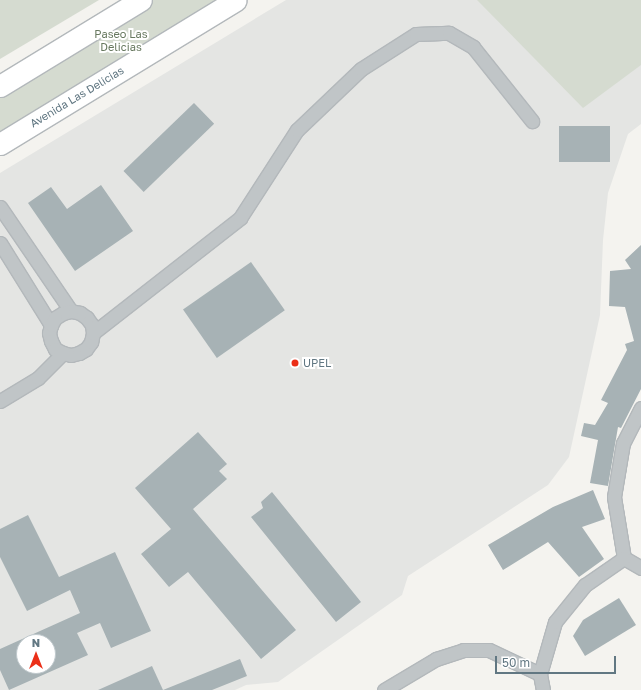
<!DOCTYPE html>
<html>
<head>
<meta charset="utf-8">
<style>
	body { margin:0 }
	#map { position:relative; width:641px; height:690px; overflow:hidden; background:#f4f3ef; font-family:"Golos Text",sans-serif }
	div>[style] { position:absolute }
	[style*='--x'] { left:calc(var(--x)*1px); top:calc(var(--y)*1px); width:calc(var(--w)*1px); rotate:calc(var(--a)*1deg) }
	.built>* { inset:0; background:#e4e5e3 }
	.green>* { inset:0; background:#d5dbd0 }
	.building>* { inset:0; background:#a7b2b5; transform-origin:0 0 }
	.roads { filter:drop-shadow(1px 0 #b3b8bb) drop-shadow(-1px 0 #b3b8bb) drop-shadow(0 1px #b3b8bb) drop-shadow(0 -1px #b3b8bb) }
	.minor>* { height:13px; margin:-6.5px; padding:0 6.5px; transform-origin:6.5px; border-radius:6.5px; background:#c0c5c7 }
	.primary>* { height:21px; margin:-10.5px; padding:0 10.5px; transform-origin:10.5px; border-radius:10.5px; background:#fff }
	.dots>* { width:11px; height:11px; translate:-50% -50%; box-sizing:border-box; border:2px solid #fff; border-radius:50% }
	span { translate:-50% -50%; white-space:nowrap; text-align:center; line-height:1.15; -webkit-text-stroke:4px #fff; paint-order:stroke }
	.park-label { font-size:11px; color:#687960 }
	.street-label { font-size:11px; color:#617782 }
	.poi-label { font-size:11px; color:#617782 }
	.left { translate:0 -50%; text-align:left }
	.north { position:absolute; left:16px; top:634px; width:40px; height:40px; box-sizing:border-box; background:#fff; border:1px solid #c0c9cd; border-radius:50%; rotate:0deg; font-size:11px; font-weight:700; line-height:16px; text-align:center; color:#617782 }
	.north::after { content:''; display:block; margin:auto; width:14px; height:18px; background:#eb2f18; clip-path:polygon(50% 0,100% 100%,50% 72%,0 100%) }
	.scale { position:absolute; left:495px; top:656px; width:121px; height:18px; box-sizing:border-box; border:2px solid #617782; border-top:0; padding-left:5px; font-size:12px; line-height:14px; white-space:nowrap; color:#617782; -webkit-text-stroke:3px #fff; paint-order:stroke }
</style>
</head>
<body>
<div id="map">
	<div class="built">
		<i style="clip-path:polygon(evenodd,286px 0,641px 0,641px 124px,628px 134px,608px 193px,603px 240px,600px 315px,569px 457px,548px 485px,408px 576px,402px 595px,278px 682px,246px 685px,235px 690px,0 690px,0 173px,286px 0,24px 642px,48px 642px,48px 666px,24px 666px,24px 642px)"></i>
	</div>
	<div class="green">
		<i style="clip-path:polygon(0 0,99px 0,0 59px)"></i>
		<i style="clip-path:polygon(141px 0,236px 0,0 144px,0 86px)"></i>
		<i style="clip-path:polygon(477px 0,641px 0,641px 65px,583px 108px)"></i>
	</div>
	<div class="building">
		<i style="left:194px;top:103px;width:29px;height:98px;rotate:46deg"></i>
		<i style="left:559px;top:126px;width:51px;height:36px"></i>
		<i style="clip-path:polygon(101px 185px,133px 231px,75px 271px,28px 203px,51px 187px,67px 209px)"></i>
		<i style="clip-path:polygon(641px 245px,641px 389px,621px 428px,618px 427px,608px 486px,590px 483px,598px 440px,581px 436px,584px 423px,595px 425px,608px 403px,601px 400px,627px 350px,625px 344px,634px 341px,625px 307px,609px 306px,610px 271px,631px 269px,625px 260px)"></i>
		<i style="left:251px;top:262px;width:59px;height:83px;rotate:55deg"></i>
		<i style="clip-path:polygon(198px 432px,227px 464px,219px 471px,227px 479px,193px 509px,296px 630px,261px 659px,188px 572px,169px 587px,141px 554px,171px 529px,135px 488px)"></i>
		<i style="clip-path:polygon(593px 490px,605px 519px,582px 527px,604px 559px,579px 577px,548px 542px,503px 570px,488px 545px,553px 507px)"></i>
		<i style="clip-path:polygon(272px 492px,361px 602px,336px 622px,251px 517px,263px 508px,261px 502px)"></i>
		<i style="clip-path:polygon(evenodd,28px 515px,59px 577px,115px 552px,151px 631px,111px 648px,100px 623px,77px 633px,88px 655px,9px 690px,0 670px,0 649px,80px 613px,70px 590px,27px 611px,0 557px,0 529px,28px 515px,24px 642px,48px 642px,48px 666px,24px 666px,24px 642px)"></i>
		<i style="clip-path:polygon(619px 598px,636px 625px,585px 656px,573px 636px,583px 620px)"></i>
		<i style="clip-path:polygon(240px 659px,247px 676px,212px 690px,163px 690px)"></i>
		<i style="clip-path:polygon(152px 666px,163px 690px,98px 690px)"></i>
	</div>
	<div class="roads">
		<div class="minor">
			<i style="--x:0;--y:207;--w:126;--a:55.7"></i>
			<i style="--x:0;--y:243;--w:97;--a:58.1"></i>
			<i style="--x:51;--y:325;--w:8;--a:104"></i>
			<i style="--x:49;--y:333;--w:8;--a:76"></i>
			<i style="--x:51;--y:341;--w:9;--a:63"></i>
			<i style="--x:55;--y:349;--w:9;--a:27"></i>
			<i style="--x:63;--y:353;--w:8;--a:14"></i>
			<i style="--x:71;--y:355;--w:8;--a:-14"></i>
			<i style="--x:79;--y:353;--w:8;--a:-30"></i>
			<i style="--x:86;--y:349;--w:9;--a:-54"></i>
			<i style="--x:91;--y:342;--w:9;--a:-77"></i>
			<i style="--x:93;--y:333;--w:8;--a:-97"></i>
			<i style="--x:92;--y:325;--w:9;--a:-126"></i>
			<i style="--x:87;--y:318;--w:9;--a:-144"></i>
			<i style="--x:80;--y:313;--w:9;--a:-167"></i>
			<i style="--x:71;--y:311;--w:8;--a:166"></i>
			<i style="--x:63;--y:313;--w:9;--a:148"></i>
			<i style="--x:55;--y:318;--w:8;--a:120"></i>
			<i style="--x:93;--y:333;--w:187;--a:-38"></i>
			<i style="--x:240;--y:218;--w:105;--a:-57.1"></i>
			<i style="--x:297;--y:130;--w:88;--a:-43.6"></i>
			<i style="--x:361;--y:69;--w:65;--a:-32.5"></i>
			<i style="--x:416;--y:34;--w:33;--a:-2"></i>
			<i style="--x:449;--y:33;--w:28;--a:30"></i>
			<i style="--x:473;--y:47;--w:95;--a:51.4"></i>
			<i style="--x:0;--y:401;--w:44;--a:-31.2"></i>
			<i style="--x:38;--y:378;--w:35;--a:-45"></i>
			<i style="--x:641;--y:408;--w:39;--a:117"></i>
			<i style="--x:623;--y:443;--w:55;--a:99.5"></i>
			<i style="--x:614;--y:497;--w:62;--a:80.7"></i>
			<i style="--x:624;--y:558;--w:20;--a:30"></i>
			<i style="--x:384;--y:690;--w:61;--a:-30.8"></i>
			<i style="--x:436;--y:659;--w:28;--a:-18"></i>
			<i style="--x:463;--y:650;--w:26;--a:0"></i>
			<i style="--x:489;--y:650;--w:56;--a:25.2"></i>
			<i style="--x:543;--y:690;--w:16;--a:-101"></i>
			<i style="--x:540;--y:674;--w:54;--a:-73.9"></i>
			<i style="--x:555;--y:622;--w:48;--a:-51"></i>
			<i style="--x:585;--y:585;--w:47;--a:-34.7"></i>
		</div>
		<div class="primary">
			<i style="--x:0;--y:86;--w:165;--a:-31.4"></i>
			<i style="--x:0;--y:144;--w:276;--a:-31.4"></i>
		</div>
	</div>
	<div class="dots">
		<i style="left:295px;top:363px;background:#eb2f18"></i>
	</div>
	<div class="park-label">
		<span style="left:121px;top:41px">Paseo Las<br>Delicias</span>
	</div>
	<div class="street-label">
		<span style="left:77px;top:97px;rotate:-31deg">Avenida Las Delicias</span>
	</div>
	<div class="poi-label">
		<span class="left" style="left:303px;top:363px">UPEL</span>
	</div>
	<div class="north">N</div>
	<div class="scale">50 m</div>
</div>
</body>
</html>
